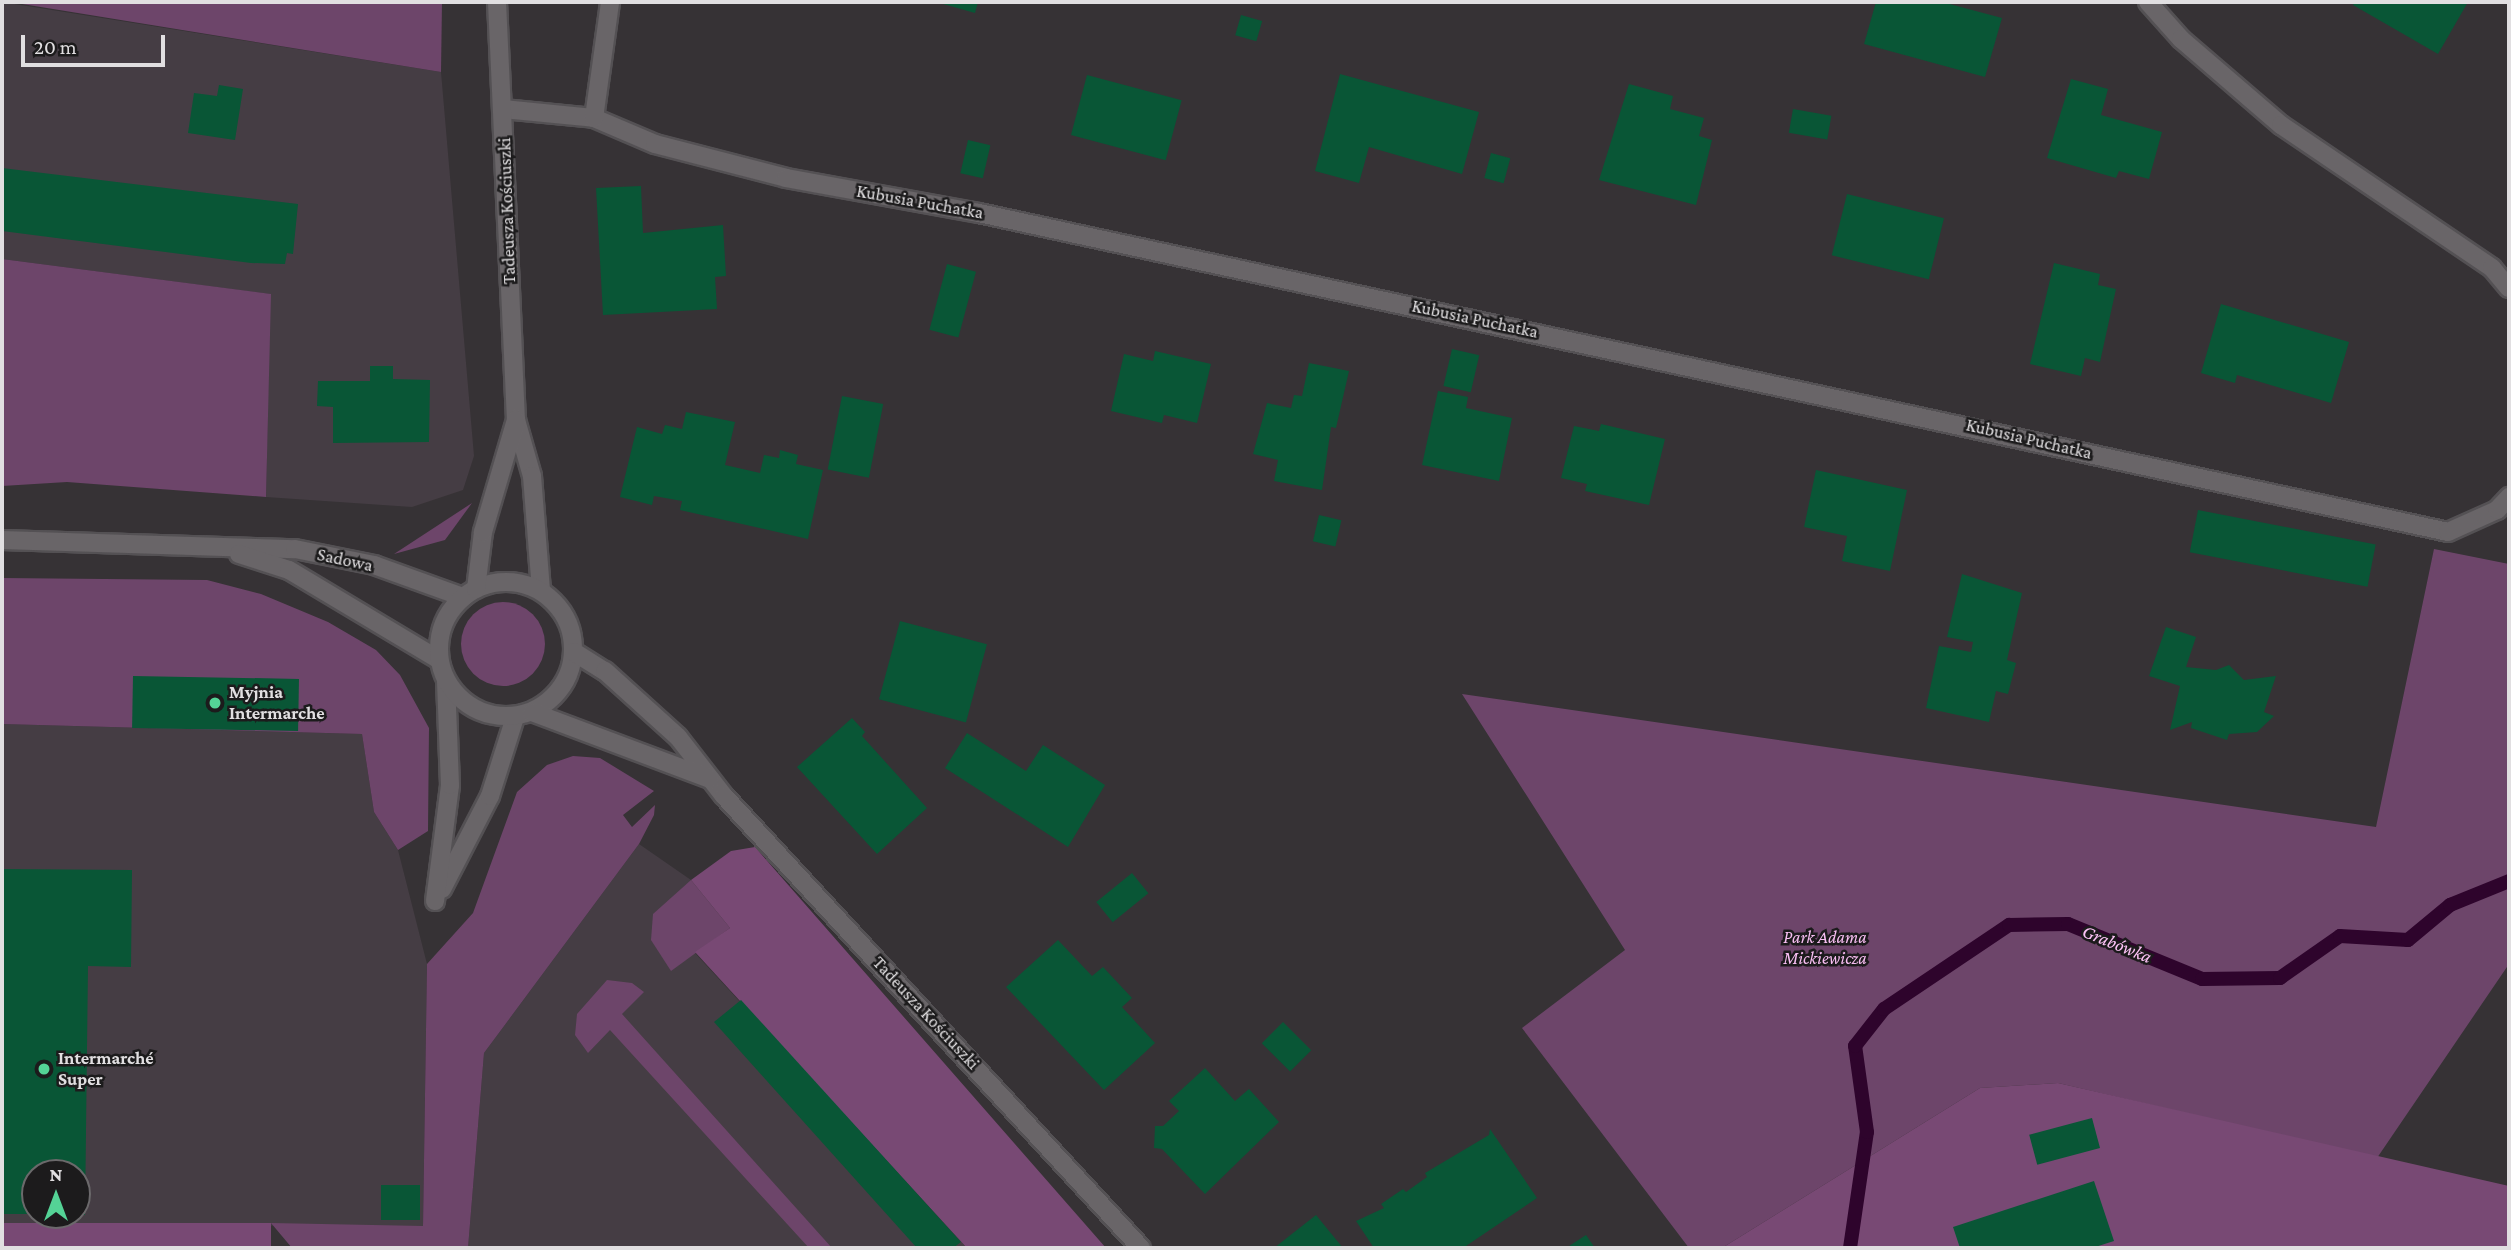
<!DOCTYPE html>
<html>
<head>
<meta charset="utf-8">
<style>
	body { margin:0 }
	#map { position:relative; width:2511px; height:1250px; overflow:hidden; background:#363235; font-family:"Crimson Pro",serif }
	div>[style] { position:absolute }
	[style*='--x'] { left:calc(var(--x)*1px); top:calc(var(--y)*1px); width:calc(var(--w)*1px); rotate:calc(var(--a)*1deg) }
	.built>* { inset:0; background:#453d44 }
	.green>* { inset:0; background:#6d456a }
	.round { border-radius:50% }
	.forest>* { inset:0; background:#784974; transform-origin:0 0 }
	.stream>* { height:14px; margin:-7px; padding:0 7px; transform-origin:7px; border-radius:7px; background:#2e042c }
	.building>* { inset:0; background:#095636; transform-origin:0 0 }
	.roads { filter:drop-shadow(2px 0 #545154) drop-shadow(-2px 0 #545154) drop-shadow(0 2px #545154) drop-shadow(0 -2px #545154) }
	.service>* { height:18px; margin:-9px; padding:0 9px; transform-origin:9px; border-radius:9px; background:#696568 }
	.minor>* { height:18px; margin:-9px; padding:0 9px; transform-origin:9px; border-radius:9px; background:#696568 }
	.tertiary>* { height:18px; margin:-9px; padding:0 9px; transform-origin:9px; border-radius:9px; background:#696568 }
	.tertiary>.ring { margin:-9px; padding:0; box-sizing:content-box; background:none; border:18px solid #696568; border-radius:50% }
	.dots>* { width:19px; height:19px; translate:-50% -50%; box-sizing:border-box; border:4px solid #1c1b1c; border-radius:50% }
	span { translate:-50% -50%; white-space:nowrap; text-align:center; line-height:1.15; -webkit-text-stroke:5px #1c1b1c; paint-order:stroke }
	.street-label { font-size:18px; color:#e1dfe1 }
	.poi-label { font-size:18px; color:#e1dfe1; font-weight:700 }
	.left { translate:0 -50%; text-align:left }
	.park-label { font-size:18px; color:#f8bef2; font-style:italic }
	.water-label { font-size:19px; color:#fdc3f7; font-style:italic }
	.frame { position:absolute; inset:0; border:4px solid #e1dfe1; pointer-events:none }
	.north { position:absolute; left:21px; top:1159px; width:70px; height:70px; box-sizing:border-box; background:#1c1b1c; border:2px solid #6b696b; border-radius:50%; rotate:0deg; font-size:19px; font-weight:700; line-height:28px; text-align:center; color:#e1dfe1 }
	.north::after { content:''; display:block; margin:auto; width:24px; height:32px; background:#54d396; clip-path:polygon(50% 0,100% 100%,50% 72%,0 100%) }
	.scale { position:absolute; left:21px; top:35px; width:144px; height:32px; box-sizing:border-box; border:4px solid #e1dfe1; border-top:0; padding-left:9px; font-size:21px; line-height:24px; white-space:nowrap; color:#e1dfe1; -webkit-text-stroke:5px #1c1b1c; paint-order:stroke }
</style>
</head>
<body>
<div id="map">
	<div class="built">
		<i style="clip-path:polygon(2px 2px,441px 72px,474px 456px,463px 490px,412px 507px,266px 497px,270px 294px,2px 259px)"></i>
		<i style="clip-path:polygon(evenodd,2px 724px,362px 734px,374px 812px,398px 850px,427px 964px,423px 1227px,2px 1223px,2px 724px,35px 1173px,77px 1173px,77px 1215px,35px 1215px,35px 1173px)"></i>
		<i style="clip-path:polygon(639px 844px,691px 880px,730px 928px,695px 953px,967px 1248px,468px 1248px,484px 1053px)"></i>
	</div>
	<div class="green">
		<i style="clip-path:polygon(10px 2px,442px 2px,441px 72px)"></i>
		<i style="clip-path:polygon(2px 259px,271px 294px,266px 497px,67px 482px,2px 486px)"></i>
		<i style="clip-path:polygon(472px 503px,445px 540px,394px 554px)"></i>
		<i style="clip-path:polygon(2434px 549px,2509px 564px,2509px 964px,2377px 1158px,2058px 1083px,1980px 1088px,1722px 1248px,1689px 1248px,1522px 1028px,1625px 950px,1462px 694px,2376px 827px)"></i>
		<i style="clip-path:polygon(2px 578px,207px 580px,261px 594px,328px 622px,376px 650px,400px 675px,429px 728px,428px 831px,398px 850px,374px 812px,362px 734px,2px 724px)"></i>
		<i class="round" style="left:461px;top:602px;width:84px;height:84px"></i>
		<i style="clip-path:polygon(573px 756px,600px 758px,654px 791px,623px 815px,632px 827px,655px 805px,654px 815px,639px 844px,484px 1053px,468px 1248px,292px 1248px,271px 1223px,423px 1226px,427px 964px,473px 913px,517px 792px,547px 765px)"></i>
		<i style="clip-path:polygon(691px 880px,730px 928px,671px 971px,651px 940px,653px 914px)"></i>
		<i style="clip-path:polygon(607px 980px,632px 983px,644px 992px,622px 1014px,832px 1248px,809px 1248px,610px 1030px,588px 1053px,575px 1035px,577px 1014px)"></i>
	</div>
	<div class="forest">
		<i style="clip-path:polygon(755px 847px,1106px 1248px,967px 1248px,695px 952px,730px 928px,691px 880px,731px 851px)"></i>
		<i style="clip-path:polygon(2058px 1083px,2509px 1186px,2509px 1248px,1722px 1248px,1980px 1088px)"></i>
		<i style="left:2px;top:1223px;width:269px;height:25px"></i>
	</div>
	<div class="stream">
		<i style="--x:1850;--y:1248;--w:117;--a:-81.7"></i>
		<i style="--x:1867;--y:1132;--w:87;--a:-97.9"></i>
		<i style="--x:1855;--y:1046;--w:47;--a:-51.9"></i>
		<i style="--x:1884;--y:1009;--w:151;--a:-33.9"></i>
		<i style="--x:2009;--y:925;--w:59;--a:-1"></i>
		<i style="--x:2068;--y:924;--w:145;--a:22.3"></i>
		<i style="--x:2202;--y:979;--w:78;--a:-0.7"></i>
		<i style="--x:2280;--y:978;--w:73;--a:-35"></i>
		<i style="--x:2340;--y:936;--w:68;--a:3.4"></i>
		<i style="--x:2408;--y:940;--w:55;--a:-39.8"></i>
		<i style="--x:2450;--y:905;--w:64;--a:-22.1"></i>
	</div>
	<div class="building">
		<i style="clip-path:polygon(936px 2px,978px 2px,975px 13px)"></i>
		<i style="clip-path:polygon(1876px 2px,1942px 2px,2002px 18px,1985px 77px,1864px 44px)"></i>
		<i style="clip-path:polygon(2355px 2px,2468px 2px,2438px 54px,2353px 5px)"></i>
		<i style="left:1241px;top:15px;width:22px;height:21px;rotate:16deg"></i>
		<i style="clip-path:polygon(1340px 74px,1479px 112px,1462px 174px,1369px 147px,1359px 183px,1315px 171px)"></i>
		<i style="left:1087px;top:75px;width:98px;height:62px;rotate:15deg"></i>
		<i style="clip-path:polygon(2071px 79px,2108px 89px,2101px 115px,2162px 132px,2149px 179px,2119px 171px,2116px 178px,2047px 158px)"></i>
		<i style="clip-path:polygon(1629px 84px,1673px 96px,1670px 109px,1704px 118px,1699px 136px,1712px 140px,1696px 205px,1599px 180px)"></i>
		<i style="clip-path:polygon(219px 85px,243px 89px,235px 140px,188px 133px,194px 93px,217px 96px)"></i>
		<i style="left:1793px;top:109px;width:39px;height:24px;rotate:10deg"></i>
		<i style="left:968px;top:140px;width:23px;height:34px;rotate:13deg"></i>
		<i style="left:1491px;top:153px;width:20px;height:26px;rotate:15deg"></i>
		<i style="clip-path:polygon(2px 168px,298px 204px,293px 254px,287px 253px,285px 264px,251px 263px,2px 231px)"></i>
		<i style="clip-path:polygon(641px 186px,643px 233px,723px 225px,726px 276px,715px 277px,717px 309px,603px 315px,596px 188px)"></i>
		<i style="left:1847px;top:194px;width:100px;height:63px;rotate:14deg"></i>
		<i style="clip-path:polygon(2054px 263px,2100px 274px,2098px 285px,2116px 289px,2100px 362px,2085px 358px,2081px 376px,2030px 364px)"></i>
		<i style="left:947px;top:264px;width:30px;height:68px;rotate:15deg"></i>
		<i style="clip-path:polygon(2221px 304px,2349px 342px,2331px 403px,2237px 375px,2235px 383px,2201px 373px)"></i>
		<i style="left:1452px;top:349px;width:28px;height:38px;rotate:13deg"></i>
		<i style="clip-path:polygon(1155px 351px,1211px 364px,1197px 423px,1164px 415px,1162px 423px,1111px 411px,1124px 354px,1153px 361px)"></i>
		<i style="clip-path:polygon(1309px 363px,1349px 371px,1336px 428px,1331px 427px,1322px 490px,1274px 481px,1278px 460px,1253px 454px,1267px 403px,1291px 408px,1294px 395px,1302px 396px)"></i>
		<i style="clip-path:polygon(370px 366px,393px 366px,393px 379px,430px 380px,429px 442px,333px 443px,333px 407px,317px 406px,318px 381px,370px 381px)"></i>
		<i style="clip-path:polygon(1438px 391px,1468px 397px,1466px 408px,1512px 418px,1499px 481px,1422px 465px)"></i>
		<i style="left:842px;top:396px;width:42px;height:75px;rotate:11deg"></i>
		<i style="clip-path:polygon(686px 412px,735px 422px,725px 465px,760px 473px,764px 455px,779px 458px,780px 450px,798px 455px,796px 464px,823px 470px,808px 539px,680px 510px,682px 501px,654px 496px,652px 505px,620px 497px,637px 427px,662px 434px,665px 425px,682px 429px)"></i>
		<i style="clip-path:polygon(1601px 424px,1665px 439px,1649px 505px,1585px 491px,1587px 484px,1561px 478px,1574px 426px,1599px 431px)"></i>
		<i style="clip-path:polygon(1816px 470px,1907px 490px,1890px 571px,1842px 561px,1847px 536px,1804px 527px)"></i>
		<i style="left:2198px;top:510px;width:181px;height:43px;rotate:11deg"></i>
		<i style="left:1319px;top:515px;width:23px;height:27px;rotate:13deg"></i>
		<i style="clip-path:polygon(1962px 574px,2022px 593px,2007px 660px,2016px 663px,2008px 694px,1996px 691px,1989px 722px,1926px 708px,1939px 646px,1971px 652px,1973px 642px,1947px 637px)"></i>
		<i style="left:900px;top:621px;width:90px;height:81px;rotate:15deg"></i>
		<i style="clip-path:polygon(2166px 627px,2196px 637px,2186px 667px,2216px 670px,2229px 665px,2244px 680px,2276px 676px,2264px 712px,2274px 716px,2257px 732px,2229px 734px,2227px 740px,2191px 728px,2192px 722px,2170px 730px,2180px 686px,2149px 676px)"></i>
		<i style="left:133px;top:676px;width:166px;height:52px;rotate:1deg"></i>
		<i style="clip-path:polygon(852px 718px,865px 732px,862px 736px,927px 808px,877px 854px,797px 767px)"></i>
		<i style="clip-path:polygon(967px 733px,1026px 771px,1043px 745px,1105px 785px,1068px 847px,945px 768px)"></i>
		<i style="clip-path:polygon(2px 869px,132px 870px,131px 967px,88px 966px,85px 1215px,77px 1215px,77px 1173px,35px 1173px,35px 1214px,2px 1214px)"></i>
		<i style="left:1132px;top:873px;width:26px;height:46px;rotate:51deg"></i>
		<i style="clip-path:polygon(1058px 940px,1092px 976px,1103px 967px,1118px 983px,1132px 998px,1122px 1007px,1155px 1043px,1104px 1090px,1006px 987px)"></i>
		<i style="clip-path:polygon(741px 1000px,961px 1242px,953px 1248px,917px 1248px,714px 1022px)"></i>
		<i style="left:1283px;top:1022px;width:40px;height:30px;rotate:45deg"></i>
		<i style="clip-path:polygon(1205px 1068px,1235px 1101px,1249px 1089px,1279px 1122px,1205px 1194px,1162px 1149px,1154px 1148px,1155px 1126px,1163px 1126px,1179px 1111px,1169px 1101px)"></i>
		<i style="left:2092px;top:1118px;width:31px;height:65px;rotate:75deg"></i>
		<i style="clip-path:polygon(1490px 1129px,1537px 1198px,1463px 1248px,1374px 1248px,1356px 1221px,1384px 1208px,1381px 1204px,1403px 1189px,1406px 1192px,1427px 1177px,1425px 1173px,1489px 1135px)"></i>
		<i style="clip-path:polygon(2094px 1181px,2114px 1241px,2092px 1248px,1960px 1248px,1953px 1227px)"></i>
		<i style="left:381px;top:1185px;width:39px;height:35px"></i>
		<i style="clip-path:polygon(1316px 1215px,1343px 1248px,1274px 1248px)"></i>
		<i style="clip-path:polygon(1586px 1235px,1595px 1248px,1566px 1248px)"></i>
	</div>
	<div class="roads">
		<div class="service">
			<i style="--x:442;--y:889;--w:105;--a:-62.7"></i>
			<i style="--x:490;--y:796;--w:83;--a:-72.4"></i>
			<i style="--x:435;--y:901;--w:117;--a:-82.6"></i>
			<i style="--x:450;--y:785;--w:104;--a:-92.2"></i>
		</div>
		<div class="minor">
			<i style="--x:2148;--y:2;--w:50;--a:48.3"></i>
			<i style="--x:2181;--y:39;--w:132;--a:40.7"></i>
			<i style="--x:2281;--y:125;--w:255;--a:34.1"></i>
			<i style="--x:2492;--y:268;--w:26;--a:50"></i>
			<i style="--x:503;--y:109;--w:91;--a:5.6"></i>
			<i style="--x:594;--y:118;--w:66;--a:23.1"></i>
			<i style="--x:655;--y:144;--w:135;--a:14.5"></i>
			<i style="--x:786;--y:178;--w:196;--a:10.3"></i>
			<i style="--x:979;--y:213;--w:1503;--a:12.25"></i>
			<i style="--x:2448;--y:532;--w:54;--a:-24.2"></i>
			<i style="--x:2497;--y:510;--w:18;--a:-47"></i>
			<i style="--x:594;--y:118;--w:117;--a:-82.1"></i>
		</div>
		<div class="tertiary">
			<i style="--x:497;--y:2;--w:418;--a:87.4"></i>
			<i style="--x:516;--y:420;--w:58;--a:74.1"></i>
			<i style="--x:532;--y:476;--w:115;--a:85.5"></i>
			<i style="--x:2;--y:540;--w:293;--a:1.8"></i>
			<i style="--x:295;--y:549;--w:81;--a:11.4"></i>
			<i style="--x:374;--y:565;--w:95;--a:19.8"></i>
			<i style="--x:239;--y:554;--w:52;--a:17.7"></i>
			<i style="--x:289;--y:570;--w:174;--a:30.9"></i>
			<i class="ring" style="left:439px;top:582px;width:116px;height:116px"></i>
			<i style="--x:476;--y:589;--w:57;--a:-83"></i>
			<i style="--x:483;--y:532;--w:117;--a:-73.6"></i>
			<i style="--x:574;--y:652;--w:36;--a:32"></i>
			<i style="--x:605;--y:671;--w:98;--a:42.1"></i>
			<i style="--x:678;--y:737;--w:75;--a:52.1"></i>
			<i style="--x:724;--y:796;--w:615;--a:47.31"></i>
			<i style="--x:532;--y:712;--w:190;--a:20.6"></i>
		</div>
	</div>
	<div class="dots">
		<i style="left:215px;top:703px;background:#54d396"></i>
		<i style="left:44px;top:1069px;background:#54d396"></i>
	</div>
	<div class="street-label">
		<span style="left:920px;top:202px;rotate:10deg">Kubusia Puchatka</span>
		<span style="left:507px;top:211px;rotate:-92deg">Tadeusza Kościuszki</span>
		<span style="left:1475px;top:319px;rotate:12deg">Kubusia Puchatka</span>
		<span style="left:2029px;top:439px;rotate:13deg">Kubusia Puchatka</span>
		<span style="left:345px;top:560px;rotate:12deg">Sadowa</span>
		<span style="left:926px;top:1013px;rotate:47deg">Tadeusza Kościuszki</span>
	</div>
	<div class="poi-label">
		<span class="left" style="left:229px;top:703px">Myjnia<br>Intermarche</span>
		<span class="left" style="left:58px;top:1069px">Intermarché<br>Super</span>
	</div>
	<div class="park-label">
		<span style="left:1825px;top:948px">Park Adama<br>Mickiewicza</span>
	</div>
	<div class="water-label">
		<span style="left:2117px;top:944px;rotate:22deg">Grabówka</span>
	</div>
	<div class="frame"></div>
	<div class="north">N</div>
	<div class="scale">20 m</div>
</div>
</body>
</html>
